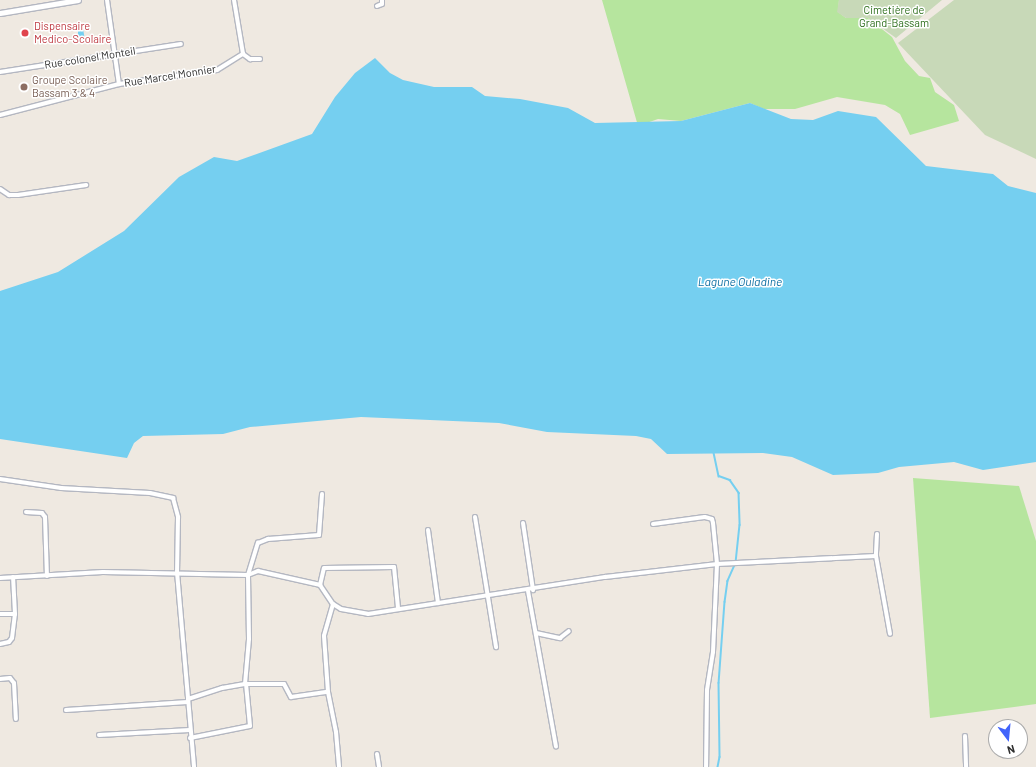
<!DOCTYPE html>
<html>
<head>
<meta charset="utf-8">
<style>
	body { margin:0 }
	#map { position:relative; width:1036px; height:767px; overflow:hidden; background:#efe9e1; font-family:Barlow,sans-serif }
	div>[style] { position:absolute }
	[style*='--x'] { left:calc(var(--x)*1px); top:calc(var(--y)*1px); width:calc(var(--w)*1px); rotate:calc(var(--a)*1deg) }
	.green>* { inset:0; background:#b6e59e }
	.cemetery>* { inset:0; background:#c8d9b8 }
	.water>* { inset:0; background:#75cff0 }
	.stream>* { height:1.5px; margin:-0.75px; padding:0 0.75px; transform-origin:0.75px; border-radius:0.75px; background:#75cff0 }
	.roads { filter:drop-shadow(1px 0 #b4b7c1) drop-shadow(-1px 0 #b4b7c1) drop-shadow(0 1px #b4b7c1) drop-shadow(0 -1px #b4b7c1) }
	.minor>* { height:4px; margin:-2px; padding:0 2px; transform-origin:2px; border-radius:2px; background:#fff }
	.tertiary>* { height:5px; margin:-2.5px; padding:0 2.5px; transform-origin:2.5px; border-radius:2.5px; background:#fff }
	.dots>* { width:11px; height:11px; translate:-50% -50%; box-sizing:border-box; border:2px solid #fff; border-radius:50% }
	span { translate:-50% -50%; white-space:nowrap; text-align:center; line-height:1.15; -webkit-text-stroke:3px #fff; paint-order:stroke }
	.park-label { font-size:11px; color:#2c6e1b }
	.health-label { font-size:11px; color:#be3a42 }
	.left { translate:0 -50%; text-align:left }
	.street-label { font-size:11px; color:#2e2e2e }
	.education-label { font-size:11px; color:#785e54 }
	.water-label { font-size:12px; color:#0d6fa3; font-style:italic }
	.north { position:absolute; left:988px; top:719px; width:40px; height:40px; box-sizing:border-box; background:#fff; border:1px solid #ababab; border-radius:50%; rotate:164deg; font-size:11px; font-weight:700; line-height:16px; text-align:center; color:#2e2e2e }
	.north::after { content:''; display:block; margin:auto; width:14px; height:18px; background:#4264fb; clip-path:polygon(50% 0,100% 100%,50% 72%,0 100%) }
</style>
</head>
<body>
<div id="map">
	<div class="green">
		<i style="clip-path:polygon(602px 0,839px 0,838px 12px,846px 18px,868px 18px,892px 37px,905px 61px,919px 76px,930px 78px,935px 92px,954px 105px,959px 121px,910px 135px,900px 114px,885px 105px,837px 97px,795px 109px,764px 109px,750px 103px,681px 121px,658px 119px,638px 126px)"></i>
		<i style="clip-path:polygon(913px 478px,1019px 486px,1036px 541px,1036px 704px,930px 718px)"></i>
	</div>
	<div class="cemetery">
		<i style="clip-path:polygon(839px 0,942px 0,896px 38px,868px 18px,846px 18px,837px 12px)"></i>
		<i style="clip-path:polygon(954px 0,1036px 0,1036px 159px,985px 135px,898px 43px)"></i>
	</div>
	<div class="water">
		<i style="clip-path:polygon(83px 29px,85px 40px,83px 43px,78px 38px,78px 30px)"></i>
		<i style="clip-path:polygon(375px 58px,390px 73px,403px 80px,434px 87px,472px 87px,485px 96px,520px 99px,568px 108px,595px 123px,681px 121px,750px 103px,791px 119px,813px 120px,838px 111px,876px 117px,926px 166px,993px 174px,1008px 186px,1036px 193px,1036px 462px,983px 470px,954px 462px,899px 467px,878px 473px,833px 475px,792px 457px,763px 453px,667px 454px,651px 439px,636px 436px,547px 432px,499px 423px,361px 417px,250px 427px,223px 434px,143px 436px,134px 443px,127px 458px,0 439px,0 291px,58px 272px,124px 231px,179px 177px,214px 157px,237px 161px,312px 134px,335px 97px,355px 73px)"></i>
	</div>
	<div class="stream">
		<i style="--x:714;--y:453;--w:24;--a:78"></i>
		<i style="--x:719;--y:476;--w:12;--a:20"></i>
		<i style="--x:730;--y:480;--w:16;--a:55"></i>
		<i style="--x:739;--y:493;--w:32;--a:88"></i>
		<i style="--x:740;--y:525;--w:38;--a:96"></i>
		<i style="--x:736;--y:563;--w:20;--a:114"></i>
		<i style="--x:728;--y:581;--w:21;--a:98"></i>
		<i style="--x:725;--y:602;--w:81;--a:94.2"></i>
		<i style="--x:719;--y:683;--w:74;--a:89.2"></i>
		<i style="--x:720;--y:757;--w:10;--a:101"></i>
	</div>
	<div class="roads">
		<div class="minor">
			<i style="--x:107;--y:0;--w:85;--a:81.9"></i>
			<i style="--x:234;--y:0;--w:55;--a:80.5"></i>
			<i style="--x:377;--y:6;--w:5;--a:-22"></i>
			<i style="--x:382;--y:4;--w:4;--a:-90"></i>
			<i style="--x:243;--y:54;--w:9;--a:36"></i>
			<i style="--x:250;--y:59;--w:10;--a:0"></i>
			<i style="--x:0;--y:72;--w:183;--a:-8.8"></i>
			<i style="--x:0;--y:115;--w:123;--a:-14.6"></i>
			<i style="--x:119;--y:84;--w:99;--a:-8.1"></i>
			<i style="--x:217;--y:70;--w:31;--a:-32"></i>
			<i style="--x:0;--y:189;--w:11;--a:34"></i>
			<i style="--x:9;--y:195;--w:9;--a:0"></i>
			<i style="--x:18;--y:195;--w:69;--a:-8.4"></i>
			<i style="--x:0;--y:479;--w:62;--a:8.4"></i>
			<i style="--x:61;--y:488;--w:89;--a:3.2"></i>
			<i style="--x:150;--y:493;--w:24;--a:12"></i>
			<i style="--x:173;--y:498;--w:20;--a:75"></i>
			<i style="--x:178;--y:517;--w:55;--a:91"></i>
			<i style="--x:177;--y:572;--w:196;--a:85"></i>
			<i style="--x:26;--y:512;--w:16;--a:4"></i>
			<i style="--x:42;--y:513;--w:5;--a:53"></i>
			<i style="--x:45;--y:517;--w:59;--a:88.1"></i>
			<i style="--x:475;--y:517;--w:132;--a:80.8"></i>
			<i style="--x:523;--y:523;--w:68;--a:81.5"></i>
			<i style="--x:653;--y:524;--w:52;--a:-7.7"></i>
			<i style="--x:705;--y:517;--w:7;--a:16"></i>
			<i style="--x:712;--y:519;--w:4;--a:76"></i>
			<i style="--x:713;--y:523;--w:41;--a:84.4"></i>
			<i style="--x:717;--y:564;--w:88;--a:92.6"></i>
			<i style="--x:713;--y:652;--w:38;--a:99"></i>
			<i style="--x:707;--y:690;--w:77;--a:90.7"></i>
			<i style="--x:428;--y:530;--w:74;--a:82.2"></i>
			<i style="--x:877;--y:534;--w:22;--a:93"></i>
			<i style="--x:876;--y:556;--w:79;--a:79.8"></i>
			<i style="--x:0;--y:578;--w:103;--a:-3.3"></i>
			<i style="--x:103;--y:572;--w:145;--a:1.2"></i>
			<i style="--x:248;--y:575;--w:11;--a:-22"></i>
			<i style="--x:258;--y:571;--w:64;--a:12.7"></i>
			<i style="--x:320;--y:585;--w:23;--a:56"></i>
			<i style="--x:333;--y:604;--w:9;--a:32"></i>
			<i style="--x:341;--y:609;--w:27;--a:10"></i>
			<i style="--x:368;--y:614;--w:240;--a:-8.9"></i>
			<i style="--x:605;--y:577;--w:113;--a:-6.6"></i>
			<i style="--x:717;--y:564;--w:159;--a:-2.9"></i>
			<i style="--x:320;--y:585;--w:17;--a:-77"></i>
			<i style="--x:324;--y:568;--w:70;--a:-0.8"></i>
			<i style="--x:394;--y:567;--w:41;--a:84.4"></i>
			<i style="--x:528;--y:591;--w:158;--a:79.8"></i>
			<i style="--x:333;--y:604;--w:33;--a:106"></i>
			<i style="--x:324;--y:636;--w:56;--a:85.9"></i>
			<i style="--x:328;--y:692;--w:41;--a:78.7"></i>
			<i style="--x:336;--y:732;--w:35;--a:85"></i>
			<i style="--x:0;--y:614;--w:15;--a:0"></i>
			<i style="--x:536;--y:633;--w:25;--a:12"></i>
			<i style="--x:560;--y:638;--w:11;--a:-38"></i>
			<i style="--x:0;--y:644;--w:9;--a:-13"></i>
			<i style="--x:9;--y:642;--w:5;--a:-53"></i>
			<i style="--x:12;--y:638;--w:24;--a:-83"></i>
			<i style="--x:15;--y:614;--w:37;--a:-93"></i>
			<i style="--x:0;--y:679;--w:10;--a:-6"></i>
			<i style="--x:10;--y:678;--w:6;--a:51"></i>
			<i style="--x:14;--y:683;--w:36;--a:87"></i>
			<i style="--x:245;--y:684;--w:45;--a:-84.9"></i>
			<i style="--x:249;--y:639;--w:64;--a:-90.9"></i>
			<i style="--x:248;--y:575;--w:34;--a:-73"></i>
			<i style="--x:258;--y:543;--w:11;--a:-22"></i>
			<i style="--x:268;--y:539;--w:51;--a:-4.5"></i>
			<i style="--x:319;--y:535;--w:41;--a:-85.8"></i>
			<i style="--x:188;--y:699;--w:36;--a:-18"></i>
			<i style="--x:222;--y:688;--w:23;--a:-10"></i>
			<i style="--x:245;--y:684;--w:39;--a:0"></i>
			<i style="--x:284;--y:684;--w:15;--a:62"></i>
			<i style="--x:291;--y:697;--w:37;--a:-8"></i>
			<i style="--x:66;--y:710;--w:122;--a:-3.8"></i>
			<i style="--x:99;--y:735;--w:91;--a:-3.1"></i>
			<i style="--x:965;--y:736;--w:31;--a:88"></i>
			<i style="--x:190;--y:738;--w:61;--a:-11.3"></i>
			<i style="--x:250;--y:726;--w:42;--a:-95.4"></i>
			<i style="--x:377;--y:754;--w:13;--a:81"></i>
		</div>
		<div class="tertiary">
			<i style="--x:0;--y:13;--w:79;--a:-9.5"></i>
		</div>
	</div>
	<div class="dots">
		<i style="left:25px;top:33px;background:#e0444e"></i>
		<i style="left:24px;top:87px;background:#8d6e63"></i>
	</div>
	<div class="park-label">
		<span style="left:894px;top:17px">Cimetière de<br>Grand-Bassam</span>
	</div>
	<div class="health-label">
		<span class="left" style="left:34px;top:33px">Dispensaire<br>Medico-Scolaire</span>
	</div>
	<div class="street-label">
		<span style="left:90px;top:58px;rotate:-9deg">Rue colonel Monteil</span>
		<span style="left:170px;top:76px;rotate:-9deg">Rue Marcel Monnier</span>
	</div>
	<div class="education-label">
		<span class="left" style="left:32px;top:87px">Groupe Scolaire<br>Bassam 3 &amp; 4</span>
	</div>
	<div class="water-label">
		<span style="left:740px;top:282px">Lagune Ouladine</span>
	</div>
	<div class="north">N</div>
</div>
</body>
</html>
